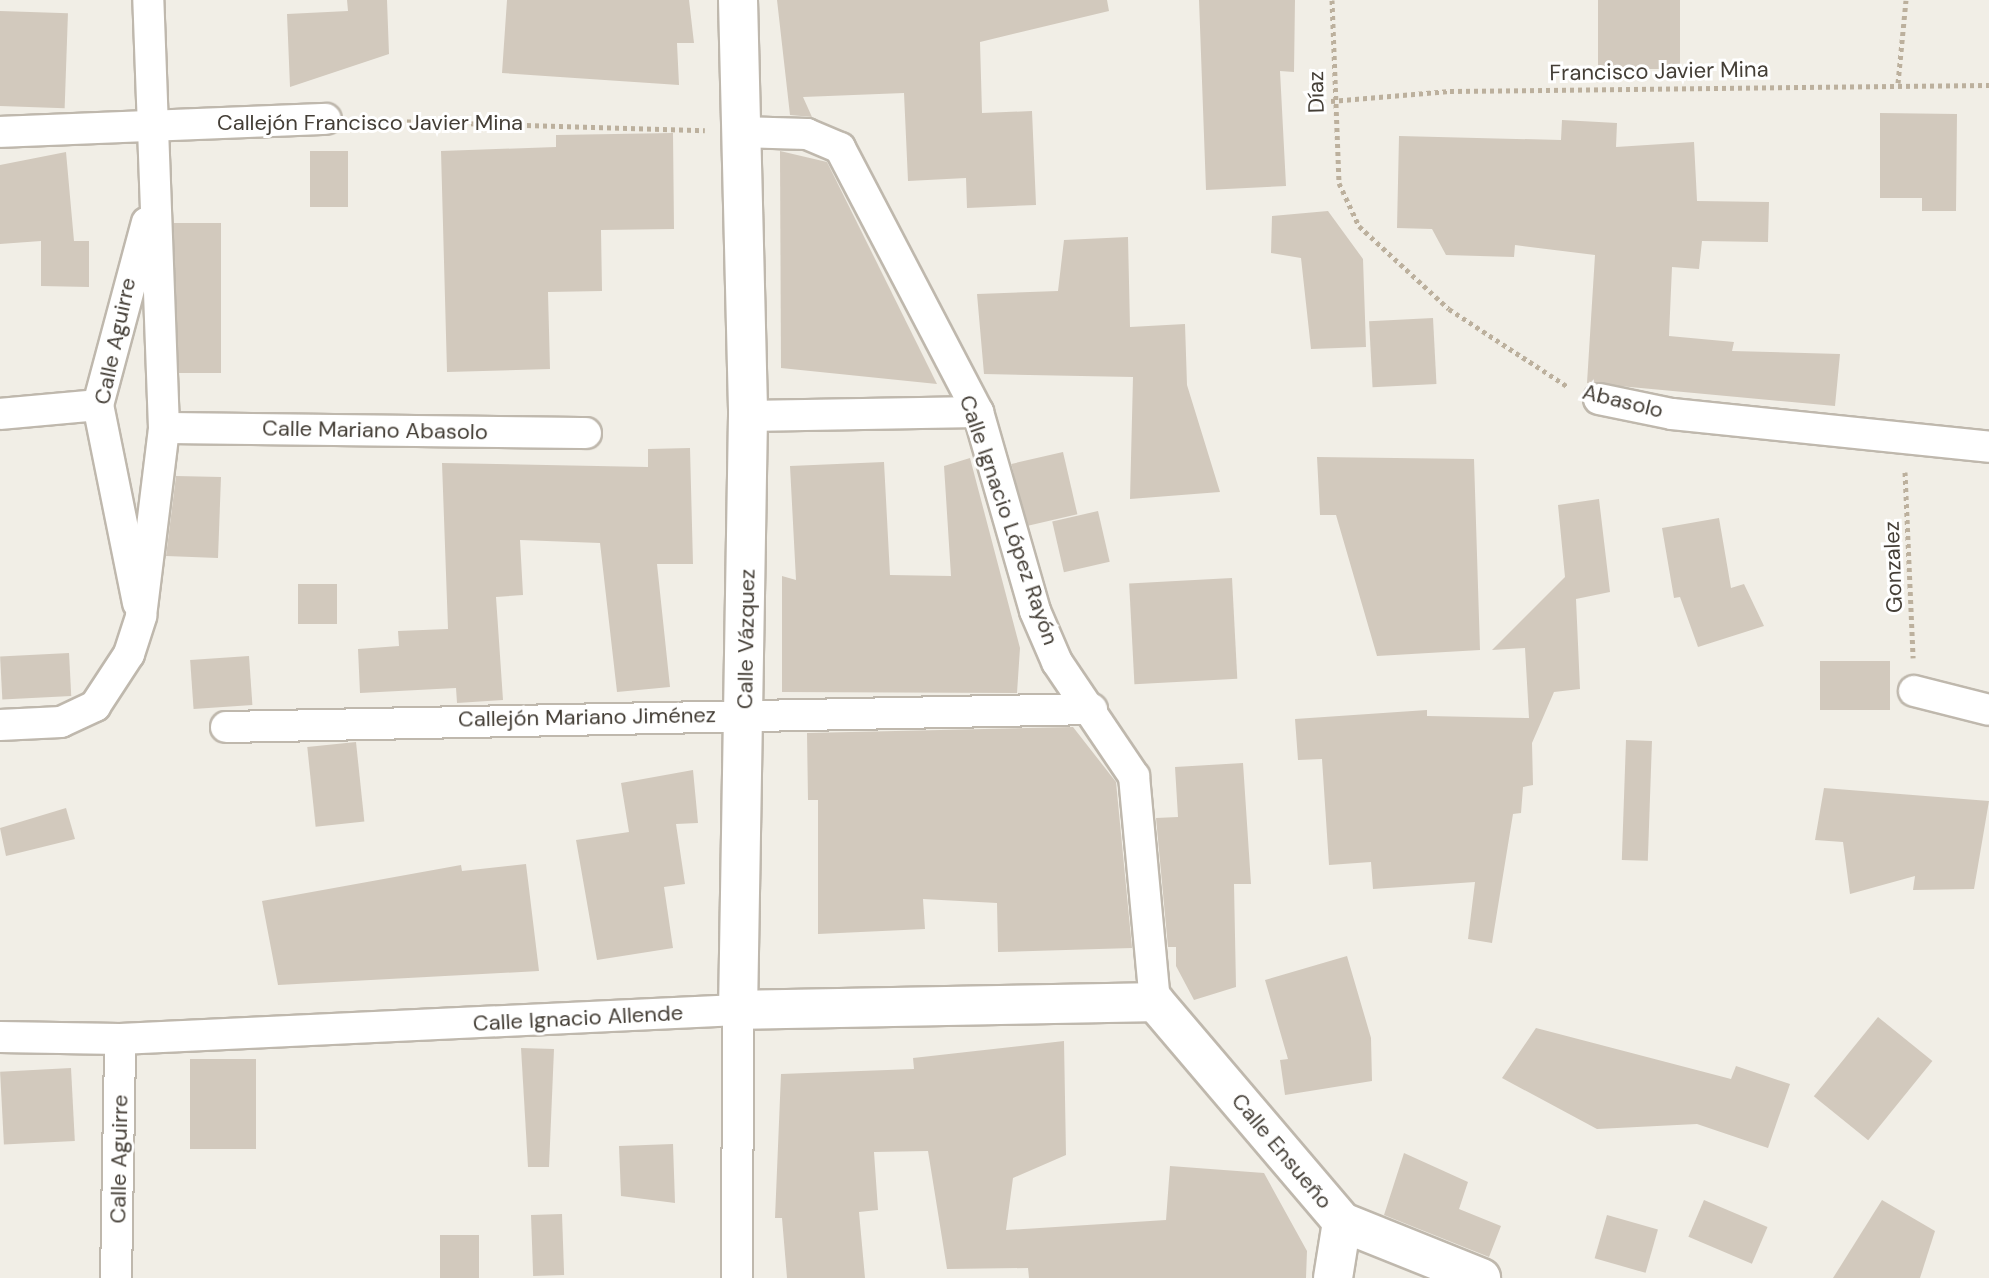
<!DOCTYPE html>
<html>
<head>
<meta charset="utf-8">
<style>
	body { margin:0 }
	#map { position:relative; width:1989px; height:1278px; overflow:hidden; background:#f1eee6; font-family:"DM Sans",sans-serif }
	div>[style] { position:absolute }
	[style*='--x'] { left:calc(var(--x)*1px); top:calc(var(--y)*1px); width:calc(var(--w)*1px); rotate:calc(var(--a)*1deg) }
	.building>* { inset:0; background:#d2c9bd; transform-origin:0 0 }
	.path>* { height:5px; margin-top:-2.5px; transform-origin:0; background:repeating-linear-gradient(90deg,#bcb09d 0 4px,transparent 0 8px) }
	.roads { filter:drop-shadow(2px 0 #bfb8ad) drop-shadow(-2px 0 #bfb8ad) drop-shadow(0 2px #bfb8ad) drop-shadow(0 -2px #bfb8ad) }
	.minor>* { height:30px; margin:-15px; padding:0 15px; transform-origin:15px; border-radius:15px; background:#fff }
	.tertiary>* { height:38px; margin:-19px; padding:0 19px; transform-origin:19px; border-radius:19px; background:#fff }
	span { translate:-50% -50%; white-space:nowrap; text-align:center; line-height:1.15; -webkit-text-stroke:6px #fff; paint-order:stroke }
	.street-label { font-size:22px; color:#443e36 }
</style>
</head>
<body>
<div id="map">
	<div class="building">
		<i style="clip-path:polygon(347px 0,387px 0,389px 54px,290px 87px,287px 14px,348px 11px)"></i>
		<i style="clip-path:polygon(507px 0,689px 0,694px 43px,677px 43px,679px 85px,502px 73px)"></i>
		<i style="clip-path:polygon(777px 0,1107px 0,1109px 11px,980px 42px,982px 113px,1032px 111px,1036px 205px,967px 208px,966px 178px,908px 181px,904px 93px,803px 97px,812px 117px,790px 115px)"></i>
		<i style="clip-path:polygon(1199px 0,1295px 0,1294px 72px,1280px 71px,1286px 186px,1206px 190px)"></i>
		<i style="left:1598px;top:0;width:82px;height:69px"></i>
		<i style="left:0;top:11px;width:68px;height:95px;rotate:2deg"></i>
		<i style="clip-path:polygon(1880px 113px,1957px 114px,1956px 211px,1922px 211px,1922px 198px,1880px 198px)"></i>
		<i style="clip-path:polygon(1562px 120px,1617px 123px,1616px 147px,1694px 142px,1697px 201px,1769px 202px,1768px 242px,1702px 241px,1699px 269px,1672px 267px,1669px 336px,1734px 342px,1732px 351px,1840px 354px,1835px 406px,1587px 383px,1595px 255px,1515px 245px,1514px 257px,1446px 255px,1432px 229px,1397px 228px,1399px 136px,1561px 140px)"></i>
		<i style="clip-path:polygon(673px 133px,674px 229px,601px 230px,602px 291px,548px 292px,550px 369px,447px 372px,441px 151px,556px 147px,556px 135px)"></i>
		<i style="left:348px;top:151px;width:56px;height:38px;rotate:90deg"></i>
		<i style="clip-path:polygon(780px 151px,827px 162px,937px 384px,781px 368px)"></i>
		<i style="clip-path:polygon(66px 152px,74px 241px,89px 241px,89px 287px,41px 286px,41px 241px,0 244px,0 165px)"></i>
		<i style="clip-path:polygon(1328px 211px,1363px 259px,1366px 347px,1311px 349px,1301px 258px,1271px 253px,1272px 216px)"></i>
		<i style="left:174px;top:223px;width:47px;height:150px"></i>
		<i style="clip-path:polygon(1128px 237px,1130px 327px,1185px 324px,1187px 385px,1220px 492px,1130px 499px,1133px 377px,984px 374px,977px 294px,1058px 291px,1064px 240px)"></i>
		<i style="left:1433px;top:318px;width:66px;height:64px;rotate:87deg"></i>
		<i style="clip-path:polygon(690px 448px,693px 564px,657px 564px,670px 687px,617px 692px,600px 543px,520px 540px,523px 595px,496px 597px,503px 700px,457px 703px,456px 688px,360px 693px,358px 649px,399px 646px,398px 631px,448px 629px,442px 463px,648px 467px,648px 449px)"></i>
		<i style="left:1063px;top:452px;width:64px;height:53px;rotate:77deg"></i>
		<i style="clip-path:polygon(1317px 457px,1474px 459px,1480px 650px,1377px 656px,1336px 515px,1320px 515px)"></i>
		<i style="clip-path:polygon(970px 458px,1020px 648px,1017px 693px,782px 692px,782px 576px,796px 580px,790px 466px,884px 462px,890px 575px,951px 576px,944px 466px)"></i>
		<i style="clip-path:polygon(176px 476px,221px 477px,218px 558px,166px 556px)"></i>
		<i style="clip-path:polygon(1599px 499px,1610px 592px,1576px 599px,1580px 689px,1554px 692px,1532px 743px,1533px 785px,1523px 787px,1521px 813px,1513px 814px,1492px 943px,1468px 939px,1475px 882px,1373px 889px,1371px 862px,1329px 865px,1322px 759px,1298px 760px,1295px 719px,1427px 710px,1427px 716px,1529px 718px,1525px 648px,1492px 650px,1565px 577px,1558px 505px)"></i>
		<i style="left:1098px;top:511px;width:52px;height:47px;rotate:77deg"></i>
		<i style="clip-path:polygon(1719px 518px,1731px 588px,1744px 584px,1764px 626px,1698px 647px,1680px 597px,1674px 598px,1662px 528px)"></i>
		<i style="left:1232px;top:578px;width:101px;height:103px;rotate:87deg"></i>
		<i style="left:337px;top:584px;width:40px;height:39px;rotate:90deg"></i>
		<i style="left:69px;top:653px;width:43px;height:69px;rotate:87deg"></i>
		<i style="left:249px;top:656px;width:49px;height:59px;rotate:86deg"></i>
		<i style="left:1820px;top:661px;width:70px;height:49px"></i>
		<i style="clip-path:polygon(1073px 727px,1116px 782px,1132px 948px,998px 952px,997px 903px,923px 899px,925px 929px,818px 934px,818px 800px,808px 800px,807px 733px)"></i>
		<i style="left:1626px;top:740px;width:26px;height:120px;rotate:2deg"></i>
		<i style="left:356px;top:742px;width:80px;height:49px;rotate:84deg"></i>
		<i style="clip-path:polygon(1243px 763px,1251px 884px,1234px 884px,1236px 987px,1194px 1000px,1176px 966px,1176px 947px,1168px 947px,1156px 818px,1178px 817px,1175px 767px)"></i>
		<i style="clip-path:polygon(693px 770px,698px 823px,676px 824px,685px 884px,664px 887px,673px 948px,597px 960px,576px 840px,629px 832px,621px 783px)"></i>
		<i style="clip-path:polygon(1824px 788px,1989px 801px,1974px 889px,1913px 890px,1915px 876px,1850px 894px,1843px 842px,1815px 840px)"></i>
		<i style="clip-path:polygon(66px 808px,75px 839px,6px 856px,0 828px)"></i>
		<i style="clip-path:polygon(526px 864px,539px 971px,278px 985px,262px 901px,461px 865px,462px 871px)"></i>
		<i style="clip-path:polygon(1347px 956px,1371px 1038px,1372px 1081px,1285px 1095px,1280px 1060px,1288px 1059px,1265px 980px)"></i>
		<i style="left:1878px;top:1017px;width:70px;height:102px;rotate:39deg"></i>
		<i style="clip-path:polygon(1536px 1028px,1731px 1079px,1736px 1066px,1790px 1084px,1768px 1148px,1697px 1124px,1597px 1129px,1502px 1078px)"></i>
		<i style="clip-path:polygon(1064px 1041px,1066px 1155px,1013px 1178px,1006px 1230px,1166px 1220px,1170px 1166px,1264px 1173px,1307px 1251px,1306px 1278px,1029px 1278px,1028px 1268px,947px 1269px,928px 1151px,874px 1152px,878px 1210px,859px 1212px,865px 1278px,787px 1278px,782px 1218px,775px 1218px,781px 1074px,914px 1069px,913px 1058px)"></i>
		<i style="clip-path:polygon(521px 1048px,554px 1049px,549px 1167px,528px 1167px)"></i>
		<i style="left:190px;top:1059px;width:66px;height:90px"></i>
		<i style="left:71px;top:1068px;width:73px;height:71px;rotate:87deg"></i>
		<i style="clip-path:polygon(673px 1144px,675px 1203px,621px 1196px,619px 1146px)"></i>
		<i style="clip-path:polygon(1404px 1153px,1468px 1182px,1459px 1209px,1501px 1226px,1489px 1257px,1384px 1215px)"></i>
		<i style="left:1704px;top:1200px;width:69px;height:40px;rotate:23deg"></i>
		<i style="clip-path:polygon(1882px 1200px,1935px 1231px,1920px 1278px,1833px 1278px)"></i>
		<i style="left:562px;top:1214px;width:61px;height:31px;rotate:88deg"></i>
		<i style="left:1607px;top:1215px;width:53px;height:45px;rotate:16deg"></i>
		<i style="left:479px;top:1235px;width:43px;height:39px;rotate:90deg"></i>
	</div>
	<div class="path">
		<i style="--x:1332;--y:0;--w:183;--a:87.8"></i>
		<i style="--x:1339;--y:183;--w:47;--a:65.1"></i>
		<i style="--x:1359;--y:226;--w:122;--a:42.7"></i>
		<i style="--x:1449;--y:309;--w:142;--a:33.2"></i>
		<i style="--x:1898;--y:83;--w:83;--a:-84.5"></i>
		<i style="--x:1331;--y:101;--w:119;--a:-4.8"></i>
		<i style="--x:1450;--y:91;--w:539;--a:-0.64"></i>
		<i style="--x:359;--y:120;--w:346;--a:1.7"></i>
		<i style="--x:1905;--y:472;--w:186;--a:87.5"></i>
	</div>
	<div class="roads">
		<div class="minor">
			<i style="--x:0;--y:132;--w:326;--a:-2.3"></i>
			<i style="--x:739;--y:132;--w:68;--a:1.7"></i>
			<i style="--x:807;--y:134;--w:36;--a:23"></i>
			<i style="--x:840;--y:148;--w:298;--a:62.4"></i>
			<i style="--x:978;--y:412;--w:207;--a:74"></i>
			<i style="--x:1035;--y:611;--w:56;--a:66.7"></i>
			<i style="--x:1057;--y:662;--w:138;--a:56"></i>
			<i style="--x:1134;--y:776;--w:227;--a:84.7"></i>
			<i style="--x:1599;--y:399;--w:75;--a:11.6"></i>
			<i style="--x:1672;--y:414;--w:319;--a:5.9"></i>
			<i style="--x:0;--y:414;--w:98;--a:-5.2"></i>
			<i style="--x:748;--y:416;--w:230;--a:-1"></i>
			<i style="--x:164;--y:428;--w:422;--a:0.7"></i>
			<i style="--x:138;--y:603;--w:202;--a:-101.4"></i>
			<i style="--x:98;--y:405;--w:189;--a:-75"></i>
			<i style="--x:1914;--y:691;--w:77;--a:14.2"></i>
			<i style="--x:0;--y:725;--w:61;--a:-2.8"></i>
			<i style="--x:61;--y:722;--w:38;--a:-25"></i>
			<i style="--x:95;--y:706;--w:62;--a:-56.8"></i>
			<i style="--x:129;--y:654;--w:40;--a:-72"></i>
			<i style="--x:141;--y:616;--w:189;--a:-83"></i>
			<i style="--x:164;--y:428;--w:428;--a:-92.1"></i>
			<i style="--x:226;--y:727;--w:866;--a:-1.19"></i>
			<i style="--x:0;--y:1037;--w:120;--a:1"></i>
			<i style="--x:120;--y:1039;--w:619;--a:-2.69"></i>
			<i style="--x:738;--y:1010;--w:268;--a:90.2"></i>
			<i style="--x:116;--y:1278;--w:239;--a:-89"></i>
		</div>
		<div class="tertiary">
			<i style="--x:738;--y:0;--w:416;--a:88.6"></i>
			<i style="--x:748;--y:416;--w:594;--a:90.96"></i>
			<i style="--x:738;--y:1010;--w:417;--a:-1.1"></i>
			<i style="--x:1155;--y:1002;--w:289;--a:49.6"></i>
			<i style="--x:1342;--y:1222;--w:150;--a:21.9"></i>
			<i style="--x:1333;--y:1278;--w:57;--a:-80.9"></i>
		</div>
	</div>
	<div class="street-label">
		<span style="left:1659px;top:71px;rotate:-1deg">Francisco Javier Mina</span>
		<span style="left:1316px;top:92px;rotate:-91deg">Díaz</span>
		<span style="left:370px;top:123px">Callejón Francisco Javier Mina</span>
		<span style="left:115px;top:341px;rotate:-78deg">Calle Aguirre</span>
		<span style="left:1623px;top:401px;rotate:14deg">Abasolo</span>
		<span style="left:375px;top:430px;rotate:1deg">Calle Mariano Abasolo</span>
		<span style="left:1009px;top:520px;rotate:71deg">Calle Ignacio López Rayón</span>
		<span style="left:1893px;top:567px;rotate:-92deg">Gonzalez</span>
		<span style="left:746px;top:639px;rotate:-89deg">Calle Vázquez</span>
		<span style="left:587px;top:717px;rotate:-1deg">Callejón Mariano Jiménez</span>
		<span style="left:578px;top:1018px;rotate:-3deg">Calle Ignacio Allende</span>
		<span style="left:1282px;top:1151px;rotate:50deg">Calle Ensueño</span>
		<span style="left:119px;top:1159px;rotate:-89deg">Calle Aguirre</span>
	</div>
</div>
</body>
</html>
